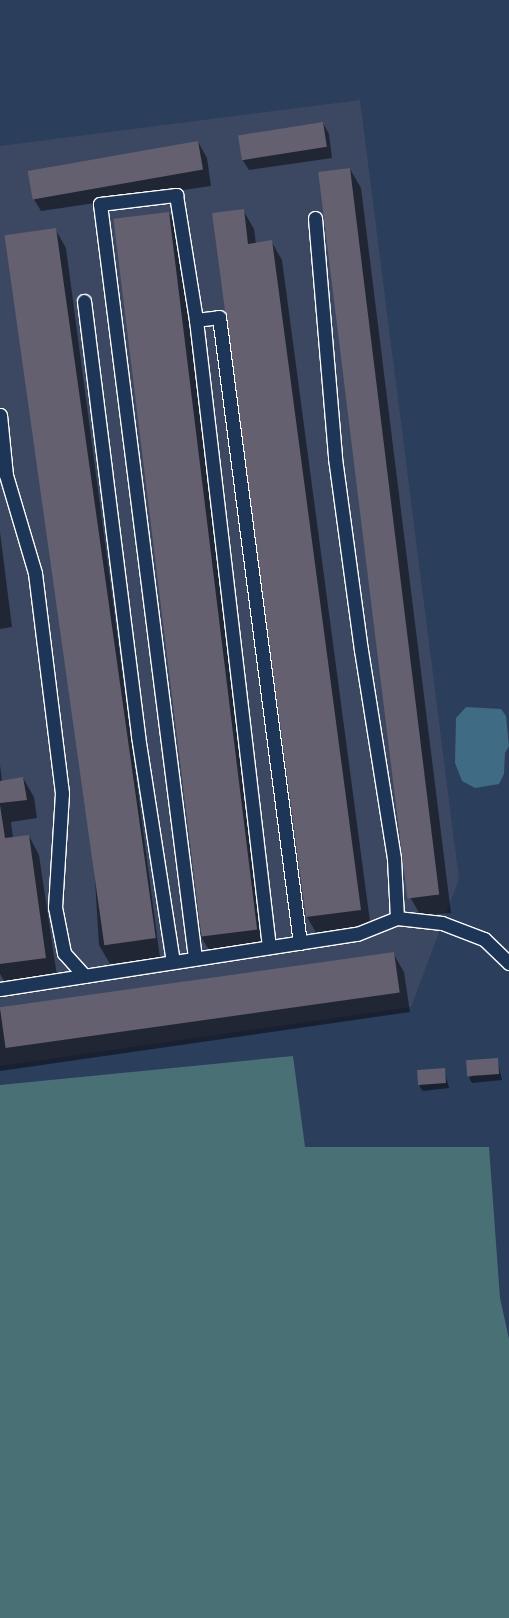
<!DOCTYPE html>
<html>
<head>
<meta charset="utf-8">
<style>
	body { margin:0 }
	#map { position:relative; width:509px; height:1618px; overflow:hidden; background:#2b3e5c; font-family:"Playpen Sans",sans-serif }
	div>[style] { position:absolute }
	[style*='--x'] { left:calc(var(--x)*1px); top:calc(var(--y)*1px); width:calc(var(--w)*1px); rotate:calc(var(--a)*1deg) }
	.built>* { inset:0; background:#3c4862 }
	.green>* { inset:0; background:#497074 }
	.water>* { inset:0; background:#406b84 }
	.shadow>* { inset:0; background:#0007 }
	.building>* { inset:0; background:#64606f; transform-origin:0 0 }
	.roads { filter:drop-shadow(1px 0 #fff) drop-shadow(-1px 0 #fff) drop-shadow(0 1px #fff) drop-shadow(0 -1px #fff) }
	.lane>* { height:13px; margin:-6.5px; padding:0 6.5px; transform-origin:6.5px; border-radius:6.5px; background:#1d3557 }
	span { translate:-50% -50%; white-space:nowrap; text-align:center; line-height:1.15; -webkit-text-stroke:4px #1d3557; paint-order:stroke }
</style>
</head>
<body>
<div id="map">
	<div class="built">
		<i style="clip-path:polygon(360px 100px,459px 879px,411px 1007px,0 1066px,0 146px)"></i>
	</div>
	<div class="green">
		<i style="clip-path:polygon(293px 1056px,305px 1147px,489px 1147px,500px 1298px,509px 1339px,509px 1618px,0 1618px,0 1085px)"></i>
	</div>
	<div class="water">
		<i style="clip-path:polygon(466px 707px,501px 709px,506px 716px,509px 746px,505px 753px,504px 774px,499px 784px,475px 788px,462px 781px,455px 763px,456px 718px)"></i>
	</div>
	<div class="shadow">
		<i style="clip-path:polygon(323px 123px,329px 134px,332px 158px,249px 170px,242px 159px)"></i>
		<i style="clip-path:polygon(198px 142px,207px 158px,211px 186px,41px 211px,32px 196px)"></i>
		<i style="clip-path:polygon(350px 169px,361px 188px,451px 913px,421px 916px,410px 897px)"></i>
		<i style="clip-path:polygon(243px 210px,254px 229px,256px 244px,271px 241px,282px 260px,371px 929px,318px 936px,307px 917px,214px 214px)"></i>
		<i style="clip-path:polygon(169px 213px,180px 232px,267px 949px,212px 955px,201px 937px)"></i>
		<i style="clip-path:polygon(55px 229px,66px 248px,160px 958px,110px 964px,99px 945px)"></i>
		<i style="clip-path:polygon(0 532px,12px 627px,0 629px)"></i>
		<i style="clip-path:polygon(0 765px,2px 781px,23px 778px,34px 797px,37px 818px,11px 822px,13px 838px,29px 836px,39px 855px,57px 976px,6px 984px,0 974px)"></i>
		<i style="clip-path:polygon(393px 953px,404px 972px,410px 1012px,0 1071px,0 1010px)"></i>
		<i style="clip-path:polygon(497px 1059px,502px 1080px,472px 1083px,469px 1078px)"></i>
		<i style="clip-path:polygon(444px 1069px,449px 1088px,423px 1091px,419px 1086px)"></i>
	</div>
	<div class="building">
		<i style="left:323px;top:122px;width:25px;height:86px;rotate:81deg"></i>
		<i style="left:198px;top:141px;width:29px;height:173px;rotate:80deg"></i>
		<i style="left:350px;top:168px;width:732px;height:32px;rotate:83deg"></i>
		<i style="clip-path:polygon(244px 209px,248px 244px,272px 240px,361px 910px,306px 917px,212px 213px)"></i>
		<i style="left:169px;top:212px;width:723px;height:56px;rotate:83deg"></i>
		<i style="left:56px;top:228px;width:717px;height:52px;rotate:82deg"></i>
		<i style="clip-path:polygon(23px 777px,27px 800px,0 803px,0 781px)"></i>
		<i style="clip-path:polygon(0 805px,5px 838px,29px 835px,46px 958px,0 964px)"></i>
		<i style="left:394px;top:952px;width:41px;height:398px;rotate:82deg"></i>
		<i style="left:498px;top:1058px;width:16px;height:32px;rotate:86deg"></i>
		<i style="left:445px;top:1068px;width:15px;height:28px;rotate:86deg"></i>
	</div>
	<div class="roads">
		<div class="lane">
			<i style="--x:315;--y:218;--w:241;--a:85.2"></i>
			<i style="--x:335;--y:458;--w:194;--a:82.3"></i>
			<i style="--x:361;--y:650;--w:212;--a:81"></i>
			<i style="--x:394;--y:859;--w:59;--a:87.1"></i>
			<i style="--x:84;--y:301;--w:438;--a:82.9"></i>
			<i style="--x:138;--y:736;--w:228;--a:81.2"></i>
			<i style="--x:196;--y:320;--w:23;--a:-7"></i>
			<i style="--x:219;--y:317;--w:631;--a:82.63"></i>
			<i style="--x:0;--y:415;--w:60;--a:84.3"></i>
			<i style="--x:6;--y:475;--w:102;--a:73.5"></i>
			<i style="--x:35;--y:573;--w:222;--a:83"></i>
			<i style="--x:62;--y:793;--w:114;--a:93.5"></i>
			<i style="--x:55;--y:907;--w:47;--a:78.9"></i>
			<i style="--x:64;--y:953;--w:31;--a:48"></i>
			<i style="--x:195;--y:958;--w:760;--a:-97.18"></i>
			<i style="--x:100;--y:204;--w:77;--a:-6.8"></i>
			<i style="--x:176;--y:195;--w:127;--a:80.9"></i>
			<i style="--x:196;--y:320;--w:631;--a:83.36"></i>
			<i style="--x:0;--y:989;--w:361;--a:-8.8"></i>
			<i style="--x:357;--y:934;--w:43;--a:-21.8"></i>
			<i style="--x:397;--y:918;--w:45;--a:6.3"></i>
			<i style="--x:442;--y:923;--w:45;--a:20.9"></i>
			<i style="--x:484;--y:939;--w:35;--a:44"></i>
		</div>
	</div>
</div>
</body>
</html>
